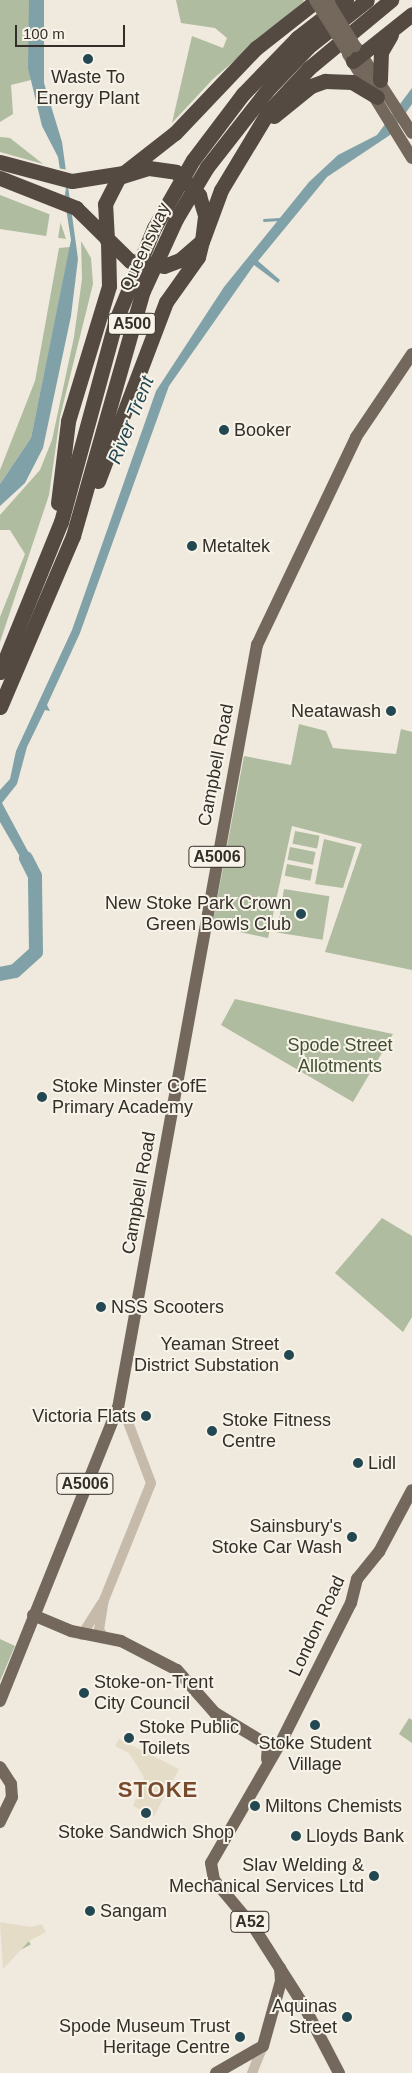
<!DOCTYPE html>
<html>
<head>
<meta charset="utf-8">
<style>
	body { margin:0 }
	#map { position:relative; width:412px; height:2073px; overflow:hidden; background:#efe9de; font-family:Helvetica,sans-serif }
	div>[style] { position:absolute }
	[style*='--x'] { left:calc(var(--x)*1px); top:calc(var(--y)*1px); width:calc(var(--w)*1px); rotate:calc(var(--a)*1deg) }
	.green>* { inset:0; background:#afbc9f; transform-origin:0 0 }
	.plaza>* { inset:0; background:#e5dcc7 }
	.water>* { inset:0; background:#80a1a8 }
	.pier>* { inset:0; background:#efe9de; transform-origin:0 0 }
	.stream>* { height:2.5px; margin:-1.25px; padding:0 1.25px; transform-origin:1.25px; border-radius:1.25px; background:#80a1a8 }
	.river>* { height:14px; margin:-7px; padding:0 7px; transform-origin:7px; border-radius:7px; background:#80a1a8 }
	.minor>* { height:10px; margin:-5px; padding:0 5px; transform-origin:5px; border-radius:5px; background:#c6bbab }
	.major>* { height:12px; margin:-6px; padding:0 6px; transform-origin:6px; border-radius:6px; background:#74685c }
	.highway>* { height:15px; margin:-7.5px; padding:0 7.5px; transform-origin:7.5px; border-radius:7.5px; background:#544a41 }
	.major-bridge>* { height:12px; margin:-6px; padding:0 6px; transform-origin:6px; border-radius:6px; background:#74685c }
	.highway-bridge>* { height:15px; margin:-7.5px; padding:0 7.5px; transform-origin:7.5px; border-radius:7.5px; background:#544a41 }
	.dots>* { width:14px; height:14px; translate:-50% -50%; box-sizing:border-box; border:2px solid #f7f3e9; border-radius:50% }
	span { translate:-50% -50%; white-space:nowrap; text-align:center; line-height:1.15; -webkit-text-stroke:4px #f7f3e9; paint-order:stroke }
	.shield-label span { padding:1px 4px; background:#f7f3e9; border:1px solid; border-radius:4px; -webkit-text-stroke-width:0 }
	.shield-label { font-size:16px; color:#342e29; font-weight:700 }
	.poi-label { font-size:18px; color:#342e29 }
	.left { translate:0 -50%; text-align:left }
	.right { translate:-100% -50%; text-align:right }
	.street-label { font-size:18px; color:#342e29 }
	.park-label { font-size:18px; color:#404f30 }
	.water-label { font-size:19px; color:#244851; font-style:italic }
	.district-label { font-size:22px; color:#79492d; font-weight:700; letter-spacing:1px }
	.scale { position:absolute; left:15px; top:25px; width:110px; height:22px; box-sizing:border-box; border:2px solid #342e29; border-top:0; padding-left:6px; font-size:15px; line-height:18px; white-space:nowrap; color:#342e29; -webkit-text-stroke:4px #f7f3e9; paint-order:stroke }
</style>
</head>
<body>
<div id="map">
	<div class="green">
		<i style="clip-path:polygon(0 0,29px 0,31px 80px,11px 85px,13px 114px,0 122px)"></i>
		<i style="clip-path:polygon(176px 0,303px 0,304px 1px,213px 79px,172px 123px,192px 36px,223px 48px,227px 38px,215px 28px,181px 23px)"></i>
		<i style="clip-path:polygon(0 137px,10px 138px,43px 164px,0 152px)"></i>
		<i style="clip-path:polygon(0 195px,59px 218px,66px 239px,0 229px)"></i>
		<i style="clip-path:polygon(81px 241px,91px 258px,93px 284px,60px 417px,49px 495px,0 642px,0 617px,25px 554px,10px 530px,0 530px,0 515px,40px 470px,52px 440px,74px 337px,82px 279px)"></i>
		<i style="clip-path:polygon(70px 247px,31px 438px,0 484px,0 470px,35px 381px,59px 248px)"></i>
		<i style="clip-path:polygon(299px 724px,326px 731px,333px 748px,396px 754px,401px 729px,412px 732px,412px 970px,325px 952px,362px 844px,292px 826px,268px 938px,212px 926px,244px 756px,291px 765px)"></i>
		<i style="left:295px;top:831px;width:25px;height:13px;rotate:11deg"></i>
		<i style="clip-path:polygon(324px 839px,356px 847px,343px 888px,315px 884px)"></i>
		<i style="left:290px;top:847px;width:26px;height:13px;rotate:11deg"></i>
		<i style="left:287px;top:864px;width:26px;height:12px;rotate:11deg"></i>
		<i style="left:284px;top:889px;width:46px;height:44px;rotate:9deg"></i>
		<i style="clip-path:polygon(235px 999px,355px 1026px,393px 1034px,353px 1102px,221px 1025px)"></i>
		<i style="clip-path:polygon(382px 1218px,412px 1236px,412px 1317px,403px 1332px,335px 1273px)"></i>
		<i style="clip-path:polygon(0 1639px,15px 1646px,0 1681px)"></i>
		<i style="clip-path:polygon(409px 1718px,412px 1720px,412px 1743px,399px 1734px)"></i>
		<i style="left:29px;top:1941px;width:4px;height:28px;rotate:63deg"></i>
	</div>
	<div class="plaza">
		<i style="clip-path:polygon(119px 1739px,179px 1769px,154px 1816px,133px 1806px,144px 1777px,129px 1753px,115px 1746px)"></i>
		<i style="clip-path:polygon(0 1922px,31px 1927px,42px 1924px,46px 1932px,29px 1941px,3px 1969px)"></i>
	</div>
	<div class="water">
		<i style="clip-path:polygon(29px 0,44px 0,44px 83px,62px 142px,78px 259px,71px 316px,43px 448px,25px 483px,0 506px,0 484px,31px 438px,71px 240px,58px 157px,42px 126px,28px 68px)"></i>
		<i style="clip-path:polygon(412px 88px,412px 104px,390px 135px,327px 177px,258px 261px,280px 280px,278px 283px,254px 265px,169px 386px,80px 633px,47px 705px,50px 711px,45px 710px,27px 747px,17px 784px,2px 803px,39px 872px,30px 874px,0 822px,0 790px,10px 779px,16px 751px,72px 630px,156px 391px,224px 287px,309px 182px,338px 155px,377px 135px)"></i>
	</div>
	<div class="pier">
		<i style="left:57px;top:168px;width:12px;height:72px;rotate:9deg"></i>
	</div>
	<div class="stream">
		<i style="--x:264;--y:220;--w:15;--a:-4"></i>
	</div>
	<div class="river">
		<i style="--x:0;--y:974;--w:15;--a:-11"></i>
		<i style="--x:15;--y:971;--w:28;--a:-42"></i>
		<i style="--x:36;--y:952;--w:76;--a:-90.8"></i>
		<i style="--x:35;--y:876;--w:20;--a:-117"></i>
	</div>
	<div class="minor">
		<i style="--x:82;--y:1635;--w:36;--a:-58"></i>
		<i style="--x:104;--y:1637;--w:9;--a:-126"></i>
		<i style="--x:99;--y:1630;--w:30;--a:-81"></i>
		<i style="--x:104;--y:1600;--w:126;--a:-68.1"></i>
		<i style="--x:151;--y:1483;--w:71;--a:-110.7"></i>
		<i style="--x:126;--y:1417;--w:12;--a:-132"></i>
		<i style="--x:252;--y:2073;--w:29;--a:-68"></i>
	</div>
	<div class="major">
		<i style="--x:357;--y:48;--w:101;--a:57.1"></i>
		<i style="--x:348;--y:54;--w:122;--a:58.4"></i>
		<i style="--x:33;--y:1615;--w:41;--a:22.8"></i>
		<i style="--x:71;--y:1631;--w:51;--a:11.3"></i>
		<i style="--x:121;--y:1641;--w:63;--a:27.4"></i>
		<i style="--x:177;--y:1670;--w:57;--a:48.5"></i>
		<i style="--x:215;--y:1713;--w:62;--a:31.1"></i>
		<i style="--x:268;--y:1745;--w:14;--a:94"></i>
		<i style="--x:0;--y:1701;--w:316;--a:-68.1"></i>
		<i style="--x:118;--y:1408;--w:776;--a:-79.68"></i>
		<i style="--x:257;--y:645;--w:230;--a:-64.5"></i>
		<i style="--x:356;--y:437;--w:100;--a:-56"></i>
		<i style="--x:0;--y:1767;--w:20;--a:57"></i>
		<i style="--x:11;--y:1784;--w:13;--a:86"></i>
		<i style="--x:12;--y:1797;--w:28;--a:116"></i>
		<i style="--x:216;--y:2073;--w:54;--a:-29.9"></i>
		<i style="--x:263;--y:2046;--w:67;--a:-74.5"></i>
		<i style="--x:281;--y:1981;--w:13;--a:-94"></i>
		<i style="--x:339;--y:2073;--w:76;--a:-117.6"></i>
		<i style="--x:304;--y:2006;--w:91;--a:-122.5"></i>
		<i style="--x:255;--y:1929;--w:64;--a:-129.9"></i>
		<i style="--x:214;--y:1880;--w:17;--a:-100"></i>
		<i style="--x:211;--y:1863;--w:140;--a:-60"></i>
		<i style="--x:281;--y:1742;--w:156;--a:-63.3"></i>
		<i style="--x:351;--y:1603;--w:25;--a:-76"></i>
		<i style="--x:357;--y:1579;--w:35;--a:-51"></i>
		<i style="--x:379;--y:1552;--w:70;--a:-62"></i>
	</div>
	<div class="highway">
		<i style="--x:353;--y:61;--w:75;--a:-38.5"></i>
		<i style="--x:380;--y:80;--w:28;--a:-88"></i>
		<i style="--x:381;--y:52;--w:20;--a:-60"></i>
		<i style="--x:274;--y:116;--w:48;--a:-39"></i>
		<i style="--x:311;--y:86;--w:15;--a:-20"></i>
		<i style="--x:325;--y:81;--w:27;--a:2"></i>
		<i style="--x:352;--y:82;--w:29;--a:31"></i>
		<i style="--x:0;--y:162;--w:74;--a:14.8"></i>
		<i style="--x:72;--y:181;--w:52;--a:-8.9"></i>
		<i style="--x:125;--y:172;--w:63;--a:-38"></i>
		<i style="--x:175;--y:133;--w:117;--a:-46.4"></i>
		<i style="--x:256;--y:48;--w:78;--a:-38.2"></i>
		<i style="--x:0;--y:178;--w:82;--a:21.5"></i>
		<i style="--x:76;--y:208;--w:76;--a:44.5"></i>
		<i style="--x:203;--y:239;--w:52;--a:-69.8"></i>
		<i style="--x:221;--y:190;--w:91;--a:-58.9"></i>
		<i style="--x:268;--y:112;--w:60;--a:-47"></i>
		<i style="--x:309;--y:68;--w:107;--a:-39.7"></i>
		<i style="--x:107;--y:240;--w:36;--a:-93"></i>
		<i style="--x:105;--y:204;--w:30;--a:-63"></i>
		<i style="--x:119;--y:177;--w:31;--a:-17"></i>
		<i style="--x:149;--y:168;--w:27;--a:8"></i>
		<i style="--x:164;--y:266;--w:17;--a:-21"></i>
		<i style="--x:180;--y:260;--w:29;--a:-41"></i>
		<i style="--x:202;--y:241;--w:26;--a:-83"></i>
		<i style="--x:205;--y:215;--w:21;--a:-107"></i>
		<i style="--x:98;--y:481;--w:191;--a:-69.2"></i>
		<i style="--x:166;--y:302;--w:55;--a:-54.6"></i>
		<i style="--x:198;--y:257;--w:16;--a:-76"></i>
		<i style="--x:58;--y:503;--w:83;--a:-83"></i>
		<i style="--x:68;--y:421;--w:141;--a:-73.1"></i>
		<i style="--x:109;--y:286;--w:44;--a:-91.3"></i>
		<i style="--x:0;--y:672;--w:162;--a:-67.9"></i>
		<i style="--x:61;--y:522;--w:209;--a:-74.8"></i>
		<i style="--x:116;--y:320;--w:100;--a:-67.6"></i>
		<i style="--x:154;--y:228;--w:78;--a:-60.2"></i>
		<i style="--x:193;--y:160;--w:83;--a:-52.9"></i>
		<i style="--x:243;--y:94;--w:78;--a:-46"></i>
		<i style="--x:297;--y:38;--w:62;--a:-37.8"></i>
		<i style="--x:0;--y:707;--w:186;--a:-66.9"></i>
		<i style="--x:73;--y:536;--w:255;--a:-74.1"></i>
		<i style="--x:143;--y:291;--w:79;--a:-65.4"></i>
		<i style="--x:176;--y:219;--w:61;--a:-59.2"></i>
		<i style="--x:207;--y:167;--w:100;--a:-51.9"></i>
		<i style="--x:269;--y:88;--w:57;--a:-46.4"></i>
		<i style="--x:308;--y:47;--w:75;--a:-38.5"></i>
	</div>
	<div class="major-bridge">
		<i style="--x:315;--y:0;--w:60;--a:57.9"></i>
		<i style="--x:327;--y:0;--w:54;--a:58.7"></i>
	</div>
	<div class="highway-bridge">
		<i style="--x:176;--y:172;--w:33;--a:45"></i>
		<i style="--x:130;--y:261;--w:34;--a:8"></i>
	</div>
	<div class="dots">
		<i style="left:88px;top:59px;background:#244851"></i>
		<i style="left:224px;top:430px;background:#244851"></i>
		<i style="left:192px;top:546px;background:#244851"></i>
		<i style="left:391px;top:711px;background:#244851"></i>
		<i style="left:301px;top:914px;background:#244851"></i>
		<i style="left:42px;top:1097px;background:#244851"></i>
		<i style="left:101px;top:1307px;background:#244851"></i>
		<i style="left:289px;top:1355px;background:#244851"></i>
		<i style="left:146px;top:1416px;background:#244851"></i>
		<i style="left:212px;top:1431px;background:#244851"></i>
		<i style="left:358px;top:1463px;background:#244851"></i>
		<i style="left:352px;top:1537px;background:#244851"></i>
		<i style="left:84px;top:1693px;background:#244851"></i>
		<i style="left:315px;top:1725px;background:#244851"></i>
		<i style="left:129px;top:1738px;background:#244851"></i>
		<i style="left:255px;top:1806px;background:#244851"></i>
		<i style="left:146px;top:1813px;background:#244851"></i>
		<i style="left:296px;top:1836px;background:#244851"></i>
		<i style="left:374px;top:1876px;background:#244851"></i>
		<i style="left:90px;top:1911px;background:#244851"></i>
		<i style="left:347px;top:2017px;background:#244851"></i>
		<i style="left:240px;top:2037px;background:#244851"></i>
	</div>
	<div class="shield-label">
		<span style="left:132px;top:324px">A500</span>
		<span style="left:217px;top:857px">A5006</span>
		<span style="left:85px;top:1484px">A5006</span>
		<span style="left:250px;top:1922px">A52</span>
	</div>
	<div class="poi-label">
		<span style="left:88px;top:88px">Waste To<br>Energy Plant</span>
		<span class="left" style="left:234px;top:430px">Booker</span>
		<span class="left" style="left:202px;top:546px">Metaltek</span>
		<span class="right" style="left:381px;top:711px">Neatawash</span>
		<span class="right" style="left:291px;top:914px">New Stoke Park Crown<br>Green Bowls Club</span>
		<span class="left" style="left:52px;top:1097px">Stoke Minster CofE<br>Primary Academy</span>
		<span class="left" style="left:111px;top:1307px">NSS Scooters</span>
		<span class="right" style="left:279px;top:1355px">Yeaman Street<br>District Substation</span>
		<span class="right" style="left:136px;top:1416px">Victoria Flats</span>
		<span class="left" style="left:222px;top:1431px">Stoke Fitness<br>Centre</span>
		<span class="left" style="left:368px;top:1463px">Lidl</span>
		<span class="right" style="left:342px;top:1537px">Sainsbury's<br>Stoke Car Wash</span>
		<span class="left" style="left:94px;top:1693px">Stoke-on-Trent<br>City Council</span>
		<span class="left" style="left:139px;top:1738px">Stoke Public<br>Toilets</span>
		<span style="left:315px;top:1754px">Stoke Student<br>Village</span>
		<span class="left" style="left:265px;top:1806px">Miltons Chemists</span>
		<span style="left:146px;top:1832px">Stoke Sandwich Shop</span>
		<span class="left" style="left:306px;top:1836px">Lloyds Bank</span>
		<span class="right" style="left:364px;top:1876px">Slav Welding &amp;<br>Mechanical Services Ltd</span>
		<span class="left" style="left:100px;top:1911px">Sangam</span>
		<span class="right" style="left:337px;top:2017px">Aquinas<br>Street</span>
		<span class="right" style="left:230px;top:2037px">Spode Museum Trust<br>Heritage Centre</span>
	</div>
	<div class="street-label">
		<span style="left:145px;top:247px;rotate:-65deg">Queensway</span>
		<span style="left:216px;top:765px;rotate:-79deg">Campbell Road</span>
		<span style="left:139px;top:1193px;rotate:-80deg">Campbell Road</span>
		<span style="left:317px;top:1626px;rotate:-65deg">London Road</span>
	</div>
	<div class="park-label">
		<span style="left:340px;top:1056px">Spode Street<br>Allotments</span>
	</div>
	<div class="water-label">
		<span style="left:131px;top:420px;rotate:-68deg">River Trent</span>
	</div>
	<div class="district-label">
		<span style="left:158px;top:1790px">STOKE</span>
	</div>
	<div class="scale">100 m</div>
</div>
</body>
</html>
